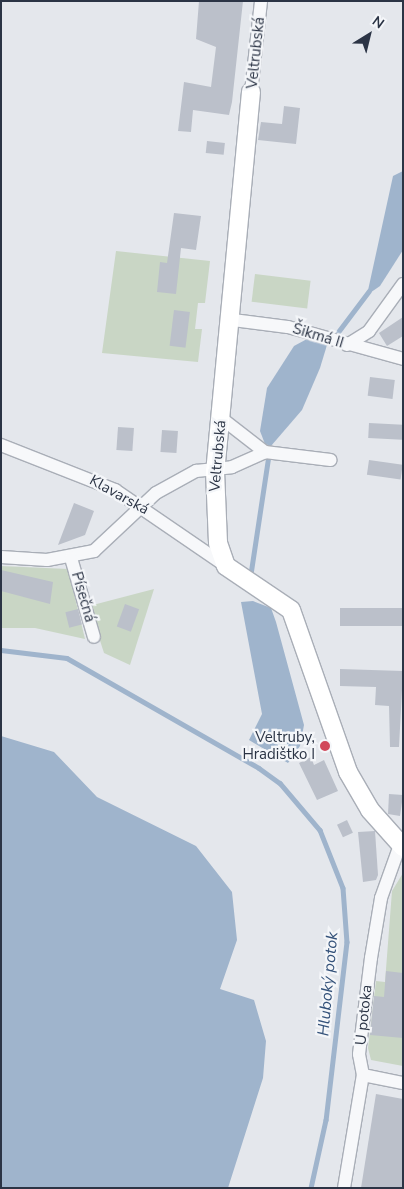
<!DOCTYPE html>
<html>
<head>
<meta charset="utf-8">
<style>
	body { margin:0 }
	#map { position:relative; width:404px; height:1189px; overflow:hidden; background:#e4e7ec; font-family:"Nunito Sans",sans-serif }
	div>[style] { position:absolute }
	[style*='--x'] { left:calc(var(--x)*1px); top:calc(var(--y)*1px); width:calc(var(--w)*1px); rotate:calc(var(--a)*1deg) }
	.green>* { inset:0; background:#c9d6c5; transform-origin:0 0 }
	.water>* { inset:0; background:#9fb4cc }
	.stream>* { height:4.5px; margin:-2.25px; padding:0 2.25px; transform-origin:2.25px; border-radius:2.25px; background:#9fb4cc }
	.building>* { inset:0; background:#bbc0ca; transform-origin:0 0 }
	.roads { filter:drop-shadow(1px 0 #a9aeb7) drop-shadow(-1px 0 #a9aeb7) drop-shadow(0 1px #a9aeb7) drop-shadow(0 -1px #a9aeb7) }
	.street>* { height:12px; margin:-6px; padding:0 6px; transform-origin:6px; border-radius:6px; background:#f7f8fa }
	.secondary>* { height:18px; margin:-9px; padding:0 9px; transform-origin:9px; border-radius:9px; background:#fff }
	.dots>* { width:14px; height:14px; translate:-50% -50%; box-sizing:border-box; border:2px solid #f4f6f9; border-radius:50% }
	span { translate:-50% -50%; white-space:nowrap; text-align:center; line-height:1.15; -webkit-text-stroke:4.5px #f4f6f9; paint-order:stroke }
	.street-label { font-size:15px; color:#2b3445 }
	.poi-label { font-size:15px; color:#2b3445 }
	.right { translate:-100% -50%; text-align:right }
	.water-label { font-size:16px; color:#34527a; font-style:italic }
	.frame { position:absolute; inset:0; border:2px solid #2b3445; pointer-events:none }
	.north { position:absolute; left:344px; top:10px; width:50px; height:50px; -webkit-text-stroke:4px #f4f6f9; paint-order:stroke; rotate:36deg; font-size:14px; font-weight:700; line-height:20px; text-align:center; color:#2b3445 }
	.north::after { content:''; display:block; margin:auto; width:18px; height:22px; background:#2b3445; clip-path:polygon(50% 0,100% 100%,50% 72%,0 100%) }
</style>
</head>
<body>
<div id="map">
	<div class="green">
		<i style="clip-path:polygon(116px 251px,210px 261px,205px 303px,198px 303px,195px 329px,202px 329px,198px 362px,102px 353px)"></i>
		<i style="left:255px;top:274px;width:56px;height:28px;rotate:7deg"></i>
		<i style="clip-path:polygon(1px 566px,68px 569px,85px 639px,35px 628px,1px 628px)"></i>
		<i style="clip-path:polygon(154px 589px,130px 665px,104px 653px,89px 606px)"></i>
		<i style="clip-path:polygon(403px 873px,403px 1066px,371px 1060px,368px 1048px,376px 981px,385px 982px,392px 891px)"></i>
	</div>
	<div class="water">
		<i style="clip-path:polygon(403px 171px,403px 250px,380px 286px,367px 295px,393px 176px)"></i>
		<i style="clip-path:polygon(307px 339px,327px 345px,320px 368px,302px 410px,271px 446px,265px 444px,260px 431px,267px 388px,294px 346px)"></i>
		<i style="clip-path:polygon(253px 601px,271px 608px,276px 622px,304px 725px,300px 746px,288px 763px,249px 740px,262px 714px,241px 602px)"></i>
		<i style="clip-path:polygon(1px 736px,54px 752px,97px 797px,196px 846px,232px 892px,237px 940px,220px 989px,254px 1000px,266px 1041px,263px 1078px,228px 1188px,1px 1188px)"></i>
	</div>
	<div class="stream">
		<i style="--x:338;--y:332;--w:51;--a:-52.9"></i>
		<i style="--x:251;--y:571;--w:113;--a:-81.4"></i>
		<i style="--x:1;--y:650;--w:66;--a:6.9"></i>
		<i style="--x:67;--y:658;--w:221;--a:29.8"></i>
		<i style="--x:259;--y:768;--w:26;--a:36"></i>
		<i style="--x:280;--y:783;--w:62;--a:49.6"></i>
		<i style="--x:320;--y:830;--w:62;--a:68.4"></i>
		<i style="--x:343;--y:888;--w:54;--a:85.8"></i>
		<i style="--x:347;--y:942;--w:179;--a:96.7"></i>
		<i style="--x:326;--y:1120;--w:70;--a:102.4"></i>
	</div>
	<div class="building">
		<i style="clip-path:polygon(199px 1px,243px 1px,232px 102px,229px 115px,193px 110px,191px 132px,178px 131px,184px 82px,211px 87px,216px 47px,196px 39px)"></i>
		<i style="clip-path:polygon(284px 106px,300px 108px,296px 144px,258px 140px,261px 122px,282px 124px)"></i>
		<i style="left:207px;top:141px;width:18px;height:12px;rotate:6deg"></i>
		<i style="clip-path:polygon(174px 213px,201px 216px,196px 250px,181px 248px,176px 294px,157px 292px,160px 262px,167px 263px)"></i>
		<i style="left:174px;top:310px;width:16px;height:36px;rotate:7deg"></i>
		<i style="clip-path:polygon(403px 317px,403px 336px,387px 346px,379px 333px)"></i>
		<i style="left:370px;top:377px;width:25px;height:19px;rotate:7deg"></i>
		<i style="left:369px;top:423px;width:34px;height:15px;rotate:3deg"></i>
		<i style="left:118px;top:427px;width:16px;height:23px;rotate:4deg"></i>
		<i style="left:162px;top:430px;width:16px;height:22px;rotate:4deg"></i>
		<i style="left:369px;top:460px;width:34px;height:15px;rotate:8deg"></i>
		<i style="clip-path:polygon(74px 503px,94px 511px,85px 535px,58px 545px)"></i>
		<i style="clip-path:polygon(1px 570px,53px 582px,50px 604px,1px 591px)"></i>
		<i style="left:125px;top:604px;width:15px;height:24px;rotate:20deg"></i>
		<i style="left:403px;top:608px;width:18px;height:63px;rotate:90deg"></i>
		<i style="left:78px;top:609px;width:16px;height:13px;rotate:76deg"></i>
		<i style="clip-path:polygon(340px 669px,403px 671px,399px 747px,390px 747px,389px 706px,375px 705px,376px 687px,340px 686px)"></i>
		<i style="clip-path:polygon(311px 757px,314px 765px,324px 760px,338px 791px,317px 800px,299px 763px)"></i>
		<i style="clip-path:polygon(389px 794px,403px 795px,400px 816px,388px 814px)"></i>
		<i style="left:347px;top:820px;width:14px;height:11px;rotate:65deg"></i>
		<i style="clip-path:polygon(375px 831px,378px 875px,376px 880px,363px 882px,358px 832px)"></i>
		<i style="clip-path:polygon(386px 971px,403px 973px,403px 1038px,370px 1035px,374px 996px,384px 997px)"></i>
		<i style="clip-path:polygon(376px 1094px,403px 1099px,403px 1188px,361px 1188px)"></i>
	</div>
	<div class="roads">
		<div class="street">
			<i style="--x:251;--y:92;--w:92;--a:-83.7"></i>
			<i style="--x:233;--y:320;--w:55;--a:7.3"></i>
			<i style="--x:288;--y:327;--w:119;--a:15.5"></i>
			<i style="--x:347;--y:345;--w:26;--a:-32"></i>
			<i style="--x:369;--y:331;--w:58;--a:-54.1"></i>
			<i style="--x:221;--y:418;--w:56;--a:37.7"></i>
			<i style="--x:1;--y:445;--w:123;--a:21.5"></i>
			<i style="--x:115;--y:490;--w:135;--a:34.4"></i>
			<i style="--x:1;--y:557;--w:46;--a:3.7"></i>
			<i style="--x:47;--y:560;--w:48;--a:-10.8"></i>
			<i style="--x:94;--y:551;--w:85;--a:-43.1"></i>
			<i style="--x:156;--y:493;--w:46;--a:-28.8"></i>
			<i style="--x:196;--y:471;--w:36;--a:-6"></i>
			<i style="--x:232;--y:467;--w:36;--a:-24"></i>
			<i style="--x:265;--y:452;--w:66;--a:6.9"></i>
			<i style="--x:71;--y:558;--w:82;--a:73.8"></i>
			<i style="--x:363;--y:1075;--w:41;--a:11.3"></i>
			<i style="--x:344;--y:1188;--w:115;--a:-80.5"></i>
			<i style="--x:363;--y:1075;--w:21;--a:-101"></i>
			<i style="--x:359;--y:1054;--w:97;--a:-82.9"></i>
			<i style="--x:371;--y:958;--w:61;--a:-80.5"></i>
			<i style="--x:381;--y:898;--w:56;--a:-70.3"></i>
		</div>
		<div class="secondary">
			<i style="--x:251;--y:92;--w:381;--a:95.4"></i>
			<i style="--x:215;--y:471;--w:72;--a:87.6"></i>
			<i style="--x:218;--y:543;--w:24;--a:71"></i>
			<i style="--x:226;--y:566;--w:78;--a:34.1"></i>
			<i style="--x:291;--y:610;--w:172;--a:70.6"></i>
			<i style="--x:348;--y:772;--w:44;--a:59.9"></i>
			<i style="--x:370;--y:810;--w:50;--a:48.3"></i>
		</div>
	</div>
	<div class="dots">
		<i style="left:325px;top:746px;background:#d1495b"></i>
	</div>
	<div class="street-label">
		<span style="left:256px;top:53px;rotate:-84deg">Veltrubská</span>
		<span style="left:318px;top:336px;rotate:17deg">Šikmá II</span>
		<span style="left:218px;top:456px;rotate:-85deg">Veltrubská</span>
		<span style="left:119px;top:495px;rotate:29deg">Klavarská</span>
		<span style="left:83px;top:597px;rotate:74deg">Písečná</span>
		<span style="left:364px;top:1015px;rotate:-84deg">U potoka</span>
	</div>
	<div class="poi-label">
		<span class="right" style="left:315px;top:746px">Veltruby,<br>Hradištko I</span>
	</div>
	<div class="water-label">
		<span style="left:328px;top:984px;rotate:-85deg">Hluboký potok</span>
	</div>
	<div class="frame"></div>
	<div class="north">N</div>
</div>
</body>
</html>
